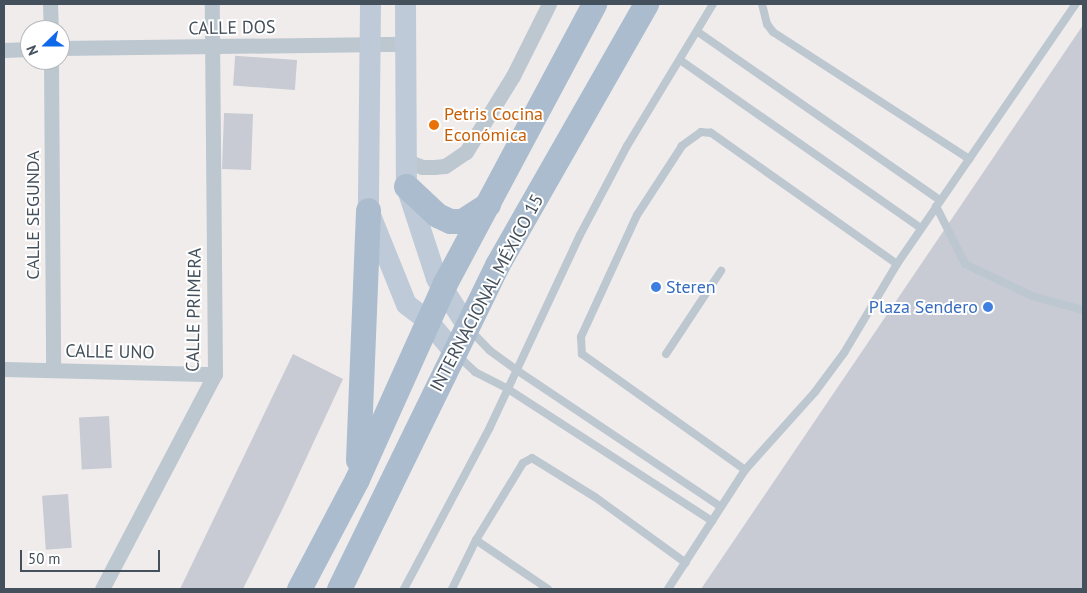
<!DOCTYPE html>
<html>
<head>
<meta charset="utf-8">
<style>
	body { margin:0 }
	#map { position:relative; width:1087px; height:593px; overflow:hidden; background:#f0ecec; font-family:"PT Sans",sans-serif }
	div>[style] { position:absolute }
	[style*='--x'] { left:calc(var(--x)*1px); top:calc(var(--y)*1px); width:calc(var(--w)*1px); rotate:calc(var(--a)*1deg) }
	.building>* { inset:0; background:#c8cbd3; transform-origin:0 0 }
	.lane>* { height:8px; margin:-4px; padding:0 4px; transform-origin:4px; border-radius:4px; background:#bcc7d0 }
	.street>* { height:15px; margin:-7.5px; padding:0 7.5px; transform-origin:7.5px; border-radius:7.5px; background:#bcc7d0 }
	.secondary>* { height:21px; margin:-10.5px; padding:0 10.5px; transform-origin:10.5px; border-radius:10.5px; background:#becad8 }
	.primary>* { height:25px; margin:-12.5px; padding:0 12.5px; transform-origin:12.5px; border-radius:12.5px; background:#aabcce }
	.dots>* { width:14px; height:14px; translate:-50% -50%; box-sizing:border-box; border:2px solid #fff; border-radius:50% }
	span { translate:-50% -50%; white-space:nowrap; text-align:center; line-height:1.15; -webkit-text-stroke:4px #fff; paint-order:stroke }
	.street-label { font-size:18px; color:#44505b }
	.food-label { font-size:18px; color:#c56008 }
	.left { translate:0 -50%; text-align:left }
	.shop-label { font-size:18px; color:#366cbe }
	.right { translate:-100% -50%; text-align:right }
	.frame { position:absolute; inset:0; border:5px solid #44505b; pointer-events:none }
	.north { position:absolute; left:20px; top:20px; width:50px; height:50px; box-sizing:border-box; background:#fff; border:1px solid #b4b9bd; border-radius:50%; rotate:248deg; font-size:14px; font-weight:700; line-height:20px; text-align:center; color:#44505b }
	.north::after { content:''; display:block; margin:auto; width:18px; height:22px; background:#0d69e9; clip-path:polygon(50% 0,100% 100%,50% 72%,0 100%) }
	.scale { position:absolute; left:20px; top:550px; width:140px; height:22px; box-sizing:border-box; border:2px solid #44505b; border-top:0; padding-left:6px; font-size:15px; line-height:18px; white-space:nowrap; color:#44505b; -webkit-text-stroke:4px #fff; paint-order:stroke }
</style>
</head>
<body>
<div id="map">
	<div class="building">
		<i style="clip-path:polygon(1083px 25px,1083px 589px,701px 589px)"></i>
		<i style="left:297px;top:60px;width:30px;height:62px;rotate:94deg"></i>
		<i style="left:224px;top:113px;width:29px;height:56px;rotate:2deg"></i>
		<i style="clip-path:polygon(293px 354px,343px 379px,284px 506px,243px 589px,180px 589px)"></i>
		<i style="left:109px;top:416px;width:52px;height:30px;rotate:87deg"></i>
		<i style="left:68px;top:494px;width:54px;height:26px;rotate:86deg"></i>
	</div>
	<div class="lane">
		<i style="--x:762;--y:4;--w:21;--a:76"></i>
		<i style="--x:767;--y:24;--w:10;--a:53"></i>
		<i style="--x:773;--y:32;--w:234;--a:32.9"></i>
		<i style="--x:698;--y:32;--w:295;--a:34.8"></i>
		<i style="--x:680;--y:60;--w:294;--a:34.9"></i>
		<i style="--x:936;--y:206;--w:65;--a:63.4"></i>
		<i style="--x:965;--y:264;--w:74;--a:25.5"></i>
		<i style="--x:1032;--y:296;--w:53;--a:15.4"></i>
		<i style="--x:897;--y:264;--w:228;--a:-144.8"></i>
		<i style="--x:711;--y:133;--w:10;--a:-174"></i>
		<i style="--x:701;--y:132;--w:24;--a:144"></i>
		<i style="--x:682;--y:146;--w:82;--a:123.1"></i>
		<i style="--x:637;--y:215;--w:134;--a:114.7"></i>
		<i style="--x:581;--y:337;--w:17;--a:87"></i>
		<i style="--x:582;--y:354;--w:200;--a:35.4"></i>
		<i style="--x:745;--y:470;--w:105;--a:-48.1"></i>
		<i style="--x:815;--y:392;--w:49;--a:-53.4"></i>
		<i style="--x:844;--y:353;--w:104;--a:-59.2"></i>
		<i style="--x:897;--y:264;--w:316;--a:-55.5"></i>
		<i style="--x:470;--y:330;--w:28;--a:46"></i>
		<i style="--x:489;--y:350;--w:36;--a:36"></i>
		<i style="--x:518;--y:371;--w:244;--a:33.8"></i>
		<i style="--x:666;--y:354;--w:100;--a:-56.5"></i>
		<i style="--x:457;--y:355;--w:25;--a:43"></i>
		<i style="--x:475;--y:372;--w:37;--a:27"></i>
		<i style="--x:508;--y:389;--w:243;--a:32.9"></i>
		<i style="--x:404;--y:589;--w:183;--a:-62"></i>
		<i style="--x:490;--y:427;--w:212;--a:-64.9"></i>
		<i style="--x:580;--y:235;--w:101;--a:-62.2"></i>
		<i style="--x:627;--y:146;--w:166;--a:-58.8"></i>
		<i style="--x:452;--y:589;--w:55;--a:-63.9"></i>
		<i style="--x:548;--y:589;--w:87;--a:-145.8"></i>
		<i style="--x:476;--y:540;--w:90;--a:-58.6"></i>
		<i style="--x:523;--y:463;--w:10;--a:-29"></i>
		<i style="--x:532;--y:458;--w:74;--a:31.8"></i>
		<i style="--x:595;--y:497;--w:112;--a:36"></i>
		<i style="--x:668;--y:589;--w:142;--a:-57.1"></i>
	</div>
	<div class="street">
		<i style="--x:50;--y:4;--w:26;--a:88"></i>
		<i style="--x:60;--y:48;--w:345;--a:-0.7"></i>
		<i style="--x:4;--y:50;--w:26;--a:-2"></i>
		<i style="--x:51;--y:60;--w:310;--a:89.6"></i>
		<i style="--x:404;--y:160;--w:19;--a:21"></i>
		<i style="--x:422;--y:167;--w:12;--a:0"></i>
		<i style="--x:434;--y:167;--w:11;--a:-5"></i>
		<i style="--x:445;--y:166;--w:25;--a:-34"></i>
		<i style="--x:466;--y:152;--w:89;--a:-58.3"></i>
		<i style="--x:513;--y:76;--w:80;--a:-63.4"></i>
		<i style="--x:4;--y:369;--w:211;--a:1.4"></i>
		<i style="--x:102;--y:589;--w:243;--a:-62.3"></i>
		<i style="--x:215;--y:374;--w:370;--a:-90.5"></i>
	</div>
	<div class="secondary">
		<i style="--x:370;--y:4;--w:206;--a:90.6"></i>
		<i style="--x:368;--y:210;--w:101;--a:68"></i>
		<i style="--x:406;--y:304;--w:26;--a:37"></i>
		<i style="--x:427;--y:320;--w:42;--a:49.8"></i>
		<i style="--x:405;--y:4;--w:182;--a:89.7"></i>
		<i style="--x:406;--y:186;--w:97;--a:71.9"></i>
		<i style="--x:436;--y:278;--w:57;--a:57.1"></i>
	</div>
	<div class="primary">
		<i style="--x:406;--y:186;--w:42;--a:43.1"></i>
		<i style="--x:437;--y:215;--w:14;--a:25"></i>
		<i style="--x:450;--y:221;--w:12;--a:0"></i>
		<i style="--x:462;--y:221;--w:31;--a:-33"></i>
		<i style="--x:358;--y:460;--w:250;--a:-87.7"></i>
		<i style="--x:299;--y:589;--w:124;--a:-62.2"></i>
		<i style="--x:357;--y:479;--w:213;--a:-65.8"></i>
		<i style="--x:444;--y:285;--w:319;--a:-61.9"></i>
		<i style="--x:339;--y:589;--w:360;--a:-64"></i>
		<i style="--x:497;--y:265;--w:301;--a:-60.3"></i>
	</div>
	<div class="dots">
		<i style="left:434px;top:125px;background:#e8710a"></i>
		<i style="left:656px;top:287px;background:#3f7fe0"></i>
		<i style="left:988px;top:307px;background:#3f7fe0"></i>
	</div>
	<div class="street-label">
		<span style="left:232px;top:28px;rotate:-1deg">CALLE DOS</span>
		<span style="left:33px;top:215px;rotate:-90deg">CALLE SEGUNDA</span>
		<span style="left:487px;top:293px;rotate:-62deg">INTERNACIONAL MÉXICO 15</span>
		<span style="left:194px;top:310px;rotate:-89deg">CALLE PRIMERA</span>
		<span style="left:110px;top:352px;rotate:1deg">CALLE UNO</span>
	</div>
	<div class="food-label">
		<span class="left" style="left:444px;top:125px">Petris Cocina<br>Económica</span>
	</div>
	<div class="shop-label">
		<span class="left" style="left:666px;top:287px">Steren</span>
		<span class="right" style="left:978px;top:307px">Plaza Sendero</span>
	</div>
	<div class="frame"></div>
	<div class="north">N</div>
	<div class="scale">50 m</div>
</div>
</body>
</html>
